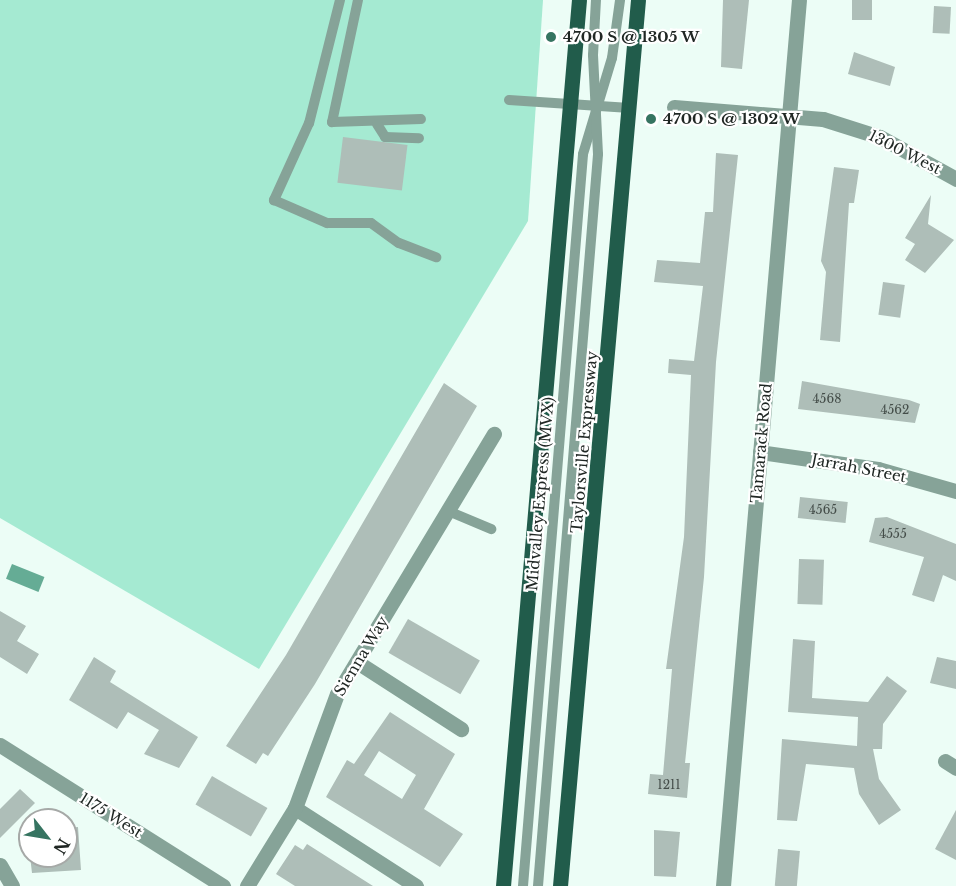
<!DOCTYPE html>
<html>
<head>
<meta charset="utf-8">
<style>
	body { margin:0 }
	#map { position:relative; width:956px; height:886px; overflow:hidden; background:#ecfdf6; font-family:"Libre Baskerville",serif }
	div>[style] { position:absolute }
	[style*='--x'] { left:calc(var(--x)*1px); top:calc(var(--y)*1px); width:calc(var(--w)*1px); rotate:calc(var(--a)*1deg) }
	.green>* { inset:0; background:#a5ead2 }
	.water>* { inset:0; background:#65ac95; transform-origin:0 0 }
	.building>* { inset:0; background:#aebeb8; transform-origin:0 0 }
	.lane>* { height:10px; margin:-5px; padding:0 5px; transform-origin:5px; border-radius:5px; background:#86a398 }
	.street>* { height:15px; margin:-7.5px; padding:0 7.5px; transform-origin:7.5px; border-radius:7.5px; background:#86a398 }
	.primary>* { height:15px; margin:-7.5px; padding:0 7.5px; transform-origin:7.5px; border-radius:7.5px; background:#215c4b }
	.dots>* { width:16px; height:16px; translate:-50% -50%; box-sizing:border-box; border:3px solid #fff; border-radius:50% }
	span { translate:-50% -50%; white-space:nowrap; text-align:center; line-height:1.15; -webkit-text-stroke:4.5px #fff; paint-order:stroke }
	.number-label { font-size:12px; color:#444d49 }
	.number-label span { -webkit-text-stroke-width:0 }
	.poi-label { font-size:15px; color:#202724; font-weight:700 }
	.left { translate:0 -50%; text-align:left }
	.street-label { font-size:15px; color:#202724 }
	.north { position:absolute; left:18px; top:808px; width:60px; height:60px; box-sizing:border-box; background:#fff; border:2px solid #a6a9a7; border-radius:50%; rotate:121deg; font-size:16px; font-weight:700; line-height:24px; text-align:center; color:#202724 }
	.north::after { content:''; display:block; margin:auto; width:21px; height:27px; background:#367461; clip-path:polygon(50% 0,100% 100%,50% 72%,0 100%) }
</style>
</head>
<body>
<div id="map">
	<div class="green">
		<i style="clip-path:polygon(0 0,543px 0,528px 221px,259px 669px,0 518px)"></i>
	</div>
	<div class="water">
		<i style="left:12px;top:564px;width:35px;height:16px;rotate:22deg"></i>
	</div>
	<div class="building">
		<i style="clip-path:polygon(723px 0,749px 0,742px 69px,721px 67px)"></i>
		<i style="left:852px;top:0;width:20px;height:20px"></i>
		<i style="left:934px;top:6px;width:17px;height:27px;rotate:3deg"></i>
		<i style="clip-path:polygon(854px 52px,895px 67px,890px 86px,848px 74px)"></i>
		<i style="left:343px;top:137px;width:65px;height:46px;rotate:7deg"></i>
		<i style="clip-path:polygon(716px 153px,738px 155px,716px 362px,704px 577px,685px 763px,690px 763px,687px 798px,648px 794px,650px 774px,663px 775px,672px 669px,666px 669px,684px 537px,691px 375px,668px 373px,669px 359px,694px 361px,703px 286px,654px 282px,657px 260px,700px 263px,705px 212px,713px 212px)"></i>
		<i style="clip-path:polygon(834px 167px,859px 170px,854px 203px,849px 203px,840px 342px,820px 340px,826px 272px,821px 261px)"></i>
		<i style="clip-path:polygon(931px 195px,928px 224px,954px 240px,925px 273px,905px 260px,915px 244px,905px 238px)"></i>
		<i style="left:883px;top:282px;width:22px;height:33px;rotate:8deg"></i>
		<i style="clip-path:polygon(802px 381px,909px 400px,920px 404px,915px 423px,798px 409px)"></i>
		<i style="clip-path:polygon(444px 383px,477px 406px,315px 684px,268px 756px,263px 753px,256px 764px,226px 746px,286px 655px)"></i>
		<i style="left:800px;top:497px;width:48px;height:21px;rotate:6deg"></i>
		<i style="clip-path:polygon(887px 517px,956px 544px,956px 581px,943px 575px,934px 602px,912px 595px,924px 557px,869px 542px,875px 518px)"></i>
		<i style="left:799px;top:559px;width:25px;height:45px;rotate:2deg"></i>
		<i style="clip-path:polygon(0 611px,26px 626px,17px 641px,39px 654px,27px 674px,0 657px)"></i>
		<i style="left:408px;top:619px;width:83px;height:39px;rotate:30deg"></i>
		<i style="clip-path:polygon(793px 639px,815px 641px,812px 698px,868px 702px,887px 676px,907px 691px,883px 724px,882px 749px,873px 749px,879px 779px,901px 810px,879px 825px,859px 794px,854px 768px,806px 764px,797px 821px,777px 820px,782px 739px,857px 746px,858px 717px,788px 712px)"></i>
		<i style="clip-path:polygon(94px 657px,116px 671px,110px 682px,198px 737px,179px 768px,144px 754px,159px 730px,128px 712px,117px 729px,69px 700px)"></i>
		<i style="clip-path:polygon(937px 657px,956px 661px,956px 689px,930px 683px)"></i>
		<i style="clip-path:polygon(evenodd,390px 712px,455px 754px,424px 809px,463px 834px,440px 867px,326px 797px,347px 760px,354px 764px,390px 712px,379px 751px,416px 775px,402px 799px,364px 775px,379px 751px)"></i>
		<i style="left:212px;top:776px;width:64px;height:33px;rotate:30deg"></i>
		<i style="clip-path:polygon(20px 789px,35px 803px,0 838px,0 809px)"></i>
		<i style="clip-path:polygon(956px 810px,956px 860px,935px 849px)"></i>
		<i style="clip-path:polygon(78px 827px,81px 870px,32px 873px,30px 856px,66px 856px,66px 828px)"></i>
		<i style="clip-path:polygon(654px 830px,680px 832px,676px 877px,654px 876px)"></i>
		<i style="clip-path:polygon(307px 844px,373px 886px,295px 886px,276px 874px,295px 845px,303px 850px)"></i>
		<i style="left:778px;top:849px;width:22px;height:37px;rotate:5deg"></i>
	</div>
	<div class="lane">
		<i style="--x:340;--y:0;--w:127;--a:104.1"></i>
		<i style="--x:309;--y:123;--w:85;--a:114.4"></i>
		<i style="--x:274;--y:200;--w:58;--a:23.5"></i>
		<i style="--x:327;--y:223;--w:44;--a:0"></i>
		<i style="--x:371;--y:223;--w:34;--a:36"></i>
		<i style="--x:399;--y:243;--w:40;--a:21"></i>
		<i style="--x:358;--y:0;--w:125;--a:102"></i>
		<i style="--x:332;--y:122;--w:89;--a:-1.9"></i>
		<i style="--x:509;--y:100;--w:121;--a:3.8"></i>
		<i style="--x:377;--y:124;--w:15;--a:58"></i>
		<i style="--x:385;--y:137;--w:34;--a:2"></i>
		<i style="--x:448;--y:511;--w:47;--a:22.7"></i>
		<i style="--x:523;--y:886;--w:734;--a:-85.31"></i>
		<i style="--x:583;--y:154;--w:100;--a:-73.2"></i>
		<i style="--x:612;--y:58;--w:59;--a:-82.1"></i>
		<i style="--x:538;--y:886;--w:734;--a:-85.31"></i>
		<i style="--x:598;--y:154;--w:99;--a:-92.9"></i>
		<i style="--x:593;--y:55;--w:55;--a:-86.9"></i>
	</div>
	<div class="street">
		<i style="--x:674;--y:107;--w:149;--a:4.6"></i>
		<i style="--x:823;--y:119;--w:60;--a:17.5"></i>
		<i style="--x:880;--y:137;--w:87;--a:28.9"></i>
		<i style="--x:760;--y:452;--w:119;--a:8.2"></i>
		<i style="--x:878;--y:469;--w:81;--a:15.8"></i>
		<i style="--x:357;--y:662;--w:124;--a:32.8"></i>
		<i style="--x:0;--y:745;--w:264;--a:32.3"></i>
		<i style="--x:945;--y:761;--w:13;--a:32"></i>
		<i style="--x:295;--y:808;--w:144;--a:32.8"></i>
		<i style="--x:0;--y:865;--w:24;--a:60"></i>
		<i style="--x:247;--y:886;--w:92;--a:-58.4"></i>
		<i style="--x:295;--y:808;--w:121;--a:-69.8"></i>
		<i style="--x:337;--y:694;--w:304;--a:-58.9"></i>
		<i style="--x:723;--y:886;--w:889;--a:-85.1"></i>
	</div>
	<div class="primary">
		<i style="--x:503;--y:886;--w:889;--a:-85.1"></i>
		<i style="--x:560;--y:886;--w:889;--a:-84.97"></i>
	</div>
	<div class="dots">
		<i style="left:551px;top:37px;background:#367461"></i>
		<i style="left:651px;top:119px;background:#367461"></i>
	</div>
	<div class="number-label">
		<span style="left:827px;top:399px">4568</span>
		<span style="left:895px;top:410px">4562</span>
		<span style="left:823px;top:510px">4565</span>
		<span style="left:893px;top:534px">4555</span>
		<span style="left:669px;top:785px">1211</span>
	</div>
	<div class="poi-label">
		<span class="left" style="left:563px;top:37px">4700 S @ 1305 W</span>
		<span class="left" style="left:663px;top:119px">4700 S @ 1302 W</span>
	</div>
	<div class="street-label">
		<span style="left:905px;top:152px;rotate:27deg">1300 West</span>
		<span style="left:584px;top:442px;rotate:-85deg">Taylorsville Expressway</span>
		<span style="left:761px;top:443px;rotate:-85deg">Tamarack Road</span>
		<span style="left:859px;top:468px;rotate:11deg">Jarrah Street</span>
		<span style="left:540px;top:494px;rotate:-85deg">Midvalley Express (MVX)</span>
		<span style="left:361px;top:656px;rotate:-59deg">Sienna Way</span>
		<span style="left:111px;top:815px;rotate:32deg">1175 West</span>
	</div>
	<div class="north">N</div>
</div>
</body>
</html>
